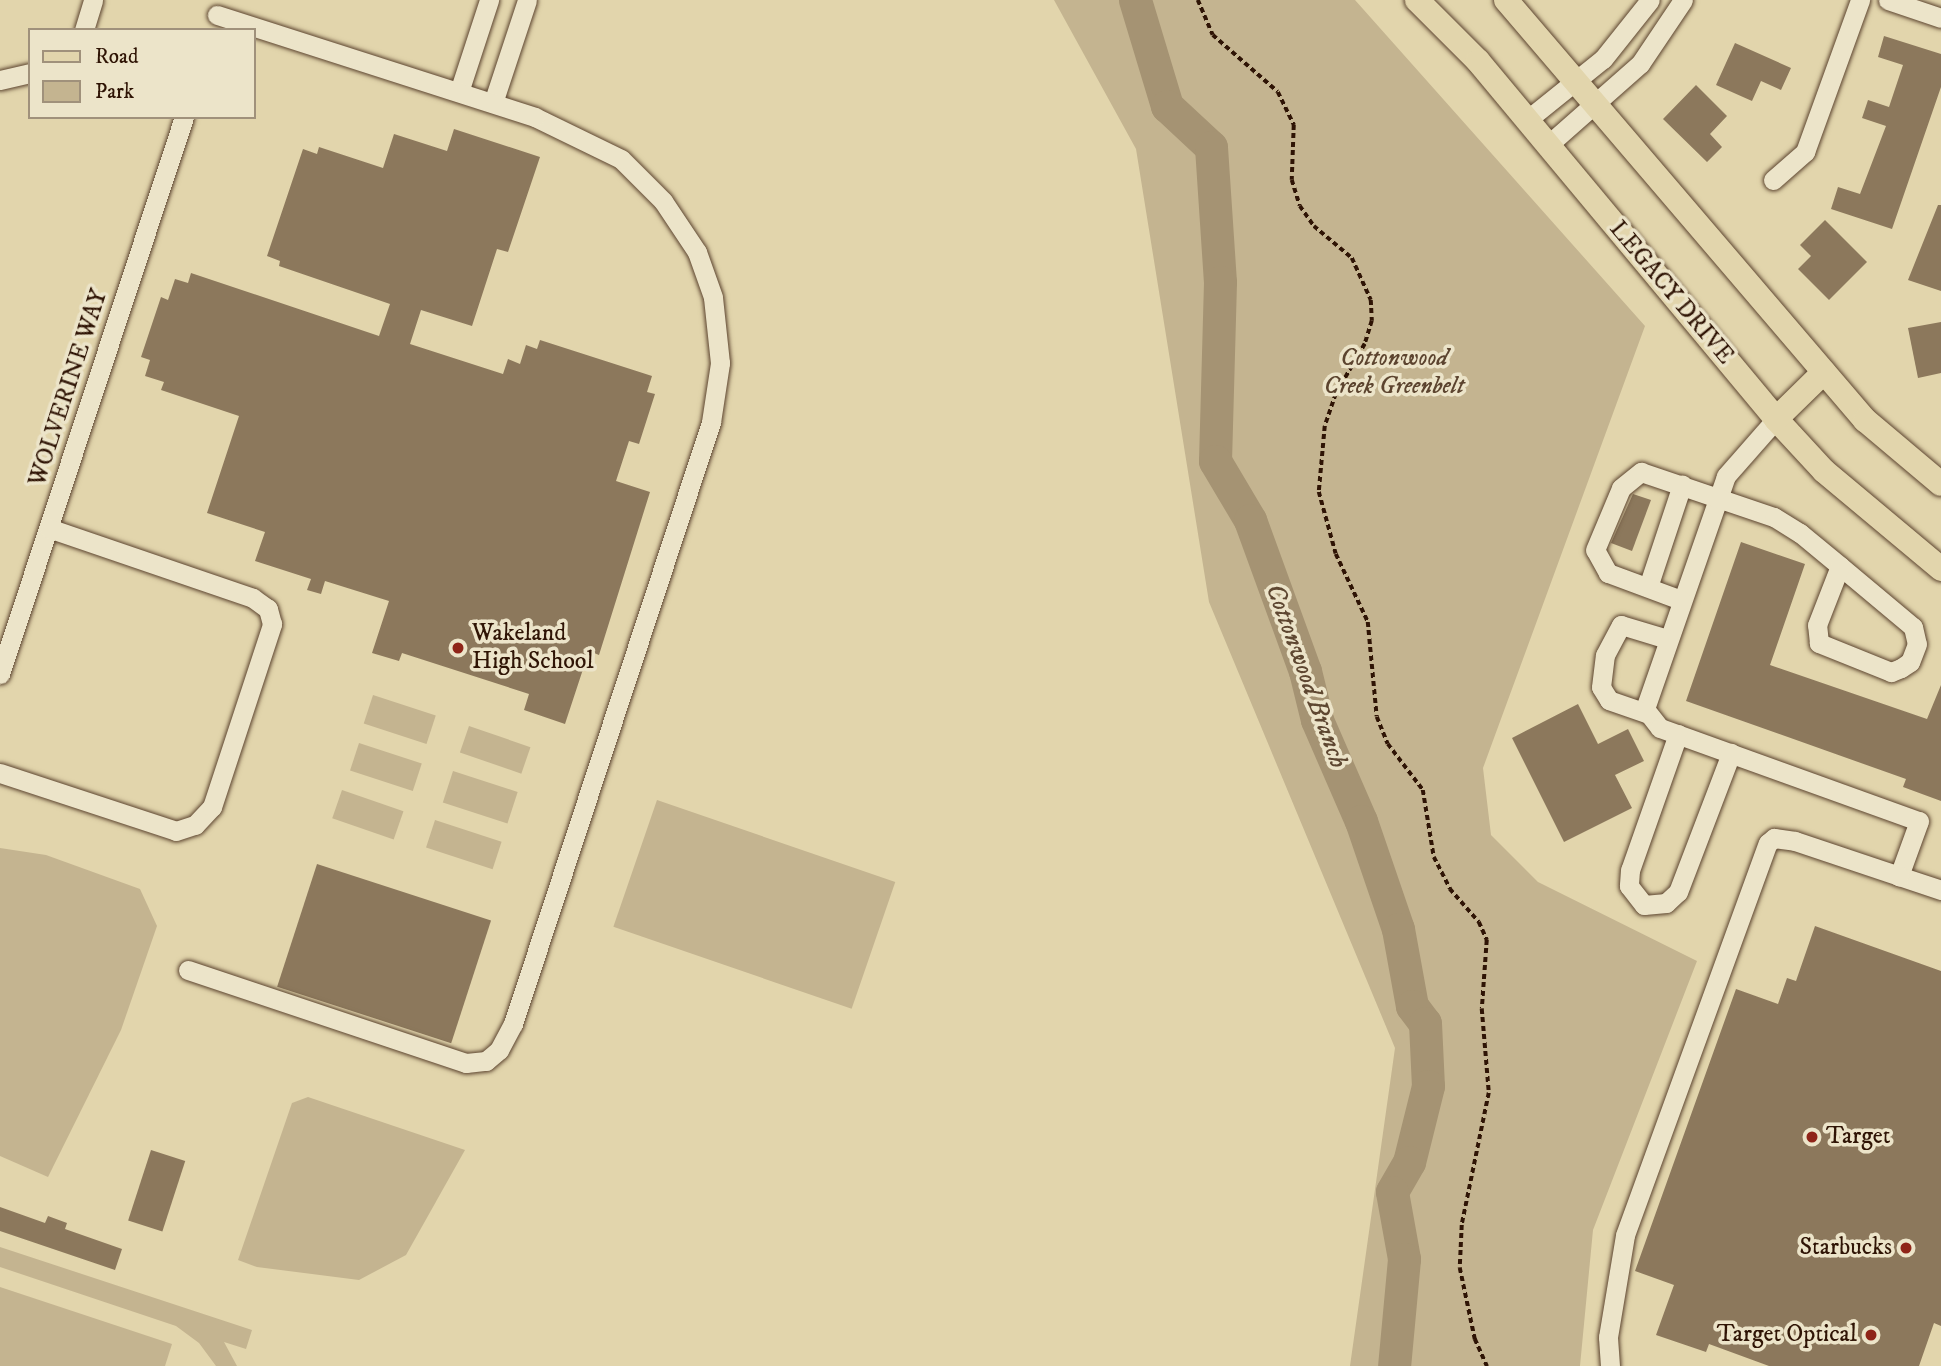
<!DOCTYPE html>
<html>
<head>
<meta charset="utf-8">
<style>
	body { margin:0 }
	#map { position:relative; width:1941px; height:1366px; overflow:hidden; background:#e2d5ac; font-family:"IM FELL DW Pica",serif }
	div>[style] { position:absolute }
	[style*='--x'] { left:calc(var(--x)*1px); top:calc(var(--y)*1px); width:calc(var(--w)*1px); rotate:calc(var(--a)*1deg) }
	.green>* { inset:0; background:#c4b490; transform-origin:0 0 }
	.river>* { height:33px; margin:-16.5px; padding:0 16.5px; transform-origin:16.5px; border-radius:16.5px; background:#a59373 }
	.building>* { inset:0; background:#8c785c; transform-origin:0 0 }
	.path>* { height:3.5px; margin-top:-1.75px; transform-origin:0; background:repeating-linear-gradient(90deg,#2f1405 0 5px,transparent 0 8.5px) }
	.roads { filter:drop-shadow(0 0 2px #5c442f) drop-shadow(0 0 2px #5c442f) }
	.minor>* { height:19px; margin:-9.5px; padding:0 9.5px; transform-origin:9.5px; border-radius:9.5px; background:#ece4c9 }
	.major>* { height:24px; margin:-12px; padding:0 12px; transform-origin:12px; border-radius:12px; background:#e2d5ac }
	.dots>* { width:19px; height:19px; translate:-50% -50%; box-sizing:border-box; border:4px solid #ece4c9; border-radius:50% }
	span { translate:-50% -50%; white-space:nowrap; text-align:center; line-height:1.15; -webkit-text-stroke:7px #ece4c9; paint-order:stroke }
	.street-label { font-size:24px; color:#2f1405 }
	.park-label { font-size:24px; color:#5c442f; font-style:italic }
	.poi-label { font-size:24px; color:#2f1405 }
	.left { translate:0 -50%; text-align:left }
	.right { translate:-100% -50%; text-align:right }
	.water-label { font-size:26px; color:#5e4731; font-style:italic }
	.legend { position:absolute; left:28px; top:28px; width:228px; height:91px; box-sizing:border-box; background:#ece4c9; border:2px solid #a0917b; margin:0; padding:9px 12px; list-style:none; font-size:21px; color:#2f1405 }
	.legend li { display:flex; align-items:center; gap:14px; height:35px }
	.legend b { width:35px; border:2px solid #a0917b }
</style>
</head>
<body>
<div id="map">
	<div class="green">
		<i style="clip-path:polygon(1054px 0,1355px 0,1645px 326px,1483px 768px,1491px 835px,1538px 882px,1697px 961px,1593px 1230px,1580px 1366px,1350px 1366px,1395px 1048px,1209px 602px,1136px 149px)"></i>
		<i style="left:373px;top:695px;width:66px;height:30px;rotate:18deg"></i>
		<i style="left:469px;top:726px;width:65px;height:28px;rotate:19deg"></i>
		<i style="left:359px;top:743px;width:66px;height:29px;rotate:18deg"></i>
		<i style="left:453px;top:771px;width:68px;height:33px;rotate:18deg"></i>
		<i style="left:342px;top:790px;width:65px;height:30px;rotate:19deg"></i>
		<i style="left:657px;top:800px;width:252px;height:134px;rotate:19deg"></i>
		<i style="left:435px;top:820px;width:70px;height:29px;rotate:18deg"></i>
		<i style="clip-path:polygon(0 848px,46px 855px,140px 889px,157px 926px,121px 1030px,48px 1177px,0 1156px)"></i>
		<i style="clip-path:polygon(308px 1097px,465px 1150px,406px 1255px,359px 1280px,257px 1267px,238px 1260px,292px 1103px)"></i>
		<i style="clip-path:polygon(0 1247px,252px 1330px,246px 1349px,224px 1342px,237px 1366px,216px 1366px,199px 1343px,176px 1326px,0 1267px)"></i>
		<i style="clip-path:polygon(0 1287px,172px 1344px,165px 1366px,0 1366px)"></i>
	</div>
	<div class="river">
		<i style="--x:1135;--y:0;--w:111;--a:73.2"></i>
		<i style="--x:1167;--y:106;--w:60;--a:43"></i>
		<i style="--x:1211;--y:147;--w:135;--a:86.2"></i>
		<i style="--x:1220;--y:282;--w:179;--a:91.6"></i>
		<i style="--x:1215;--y:461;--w:69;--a:59.3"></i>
		<i style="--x:1250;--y:520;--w:161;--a:70"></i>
		<i style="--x:1305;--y:671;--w:50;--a:76.2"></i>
		<i style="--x:1317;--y:720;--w:110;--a:66.5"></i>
		<i style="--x:1361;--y:821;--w:114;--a:71.1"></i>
		<i style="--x:1398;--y:929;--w:78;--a:79.7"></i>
		<i style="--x:1412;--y:1006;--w:21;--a:53"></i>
		<i style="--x:1425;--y:1023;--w:63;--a:87.3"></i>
		<i style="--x:1428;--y:1086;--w:78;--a:104"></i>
		<i style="--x:1409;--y:1162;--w:34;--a:120"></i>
		<i style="--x:1392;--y:1192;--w:68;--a:79.8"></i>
		<i style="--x:1404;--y:1259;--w:107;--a:95.3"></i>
	</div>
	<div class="building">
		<i style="clip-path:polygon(1884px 36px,1941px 54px,1941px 87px,1892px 229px,1831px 209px,1838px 187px,1860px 194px,1886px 126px,1862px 118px,1868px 100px,1889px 107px,1903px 65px,1878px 57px)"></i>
		<i style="clip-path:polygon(1735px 43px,1791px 68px,1781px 90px,1761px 81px,1752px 101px,1716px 85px)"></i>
		<i style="clip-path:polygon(1696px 85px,1727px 116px,1710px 134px,1722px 147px,1707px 162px,1663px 119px)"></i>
		<i style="clip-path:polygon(454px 129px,540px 157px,508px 252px,497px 249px,472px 326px,421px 310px,410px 344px,503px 374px,508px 359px,520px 364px,526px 345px,537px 349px,540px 340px,652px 376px,647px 392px,655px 394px,639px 444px,629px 441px,616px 481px,650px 492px,599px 655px,589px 651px,565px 724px,524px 710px,529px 694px,402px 653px,399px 661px,372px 653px,389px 601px,325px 581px,321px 594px,307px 590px,311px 579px,255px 561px,265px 532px,207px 513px,239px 416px,161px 390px,164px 382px,145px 376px,150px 360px,141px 357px,161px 297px,168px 300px,175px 279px,188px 283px,191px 273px,379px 336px,390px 304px,279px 266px,280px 261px,267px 256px,303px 149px,317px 154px,319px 147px,383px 168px,394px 134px,447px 151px)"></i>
		<i style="clip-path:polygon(1938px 205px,1941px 205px,1941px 291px,1908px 280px)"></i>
		<i style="clip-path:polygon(1825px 220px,1867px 262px,1829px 300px,1798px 269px,1811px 256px,1800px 245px)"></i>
		<i style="clip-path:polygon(1941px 322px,1941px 373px,1918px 378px,1908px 328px)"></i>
		<i style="clip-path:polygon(1633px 494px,1651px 500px,1632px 551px,1611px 543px)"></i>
		<i style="clip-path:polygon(1741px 542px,1805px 564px,1770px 665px,1927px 719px,1941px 685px,1941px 801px,1903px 787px,1906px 779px,1686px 701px)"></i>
		<i style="clip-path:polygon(1578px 704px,1598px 744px,1628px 729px,1644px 761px,1615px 775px,1632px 808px,1564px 842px,1512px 738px)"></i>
		<i style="left:317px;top:864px;width:183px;height:129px;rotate:18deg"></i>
		<i style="clip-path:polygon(1815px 926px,1941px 971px,1941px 1326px,1934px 1323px,1919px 1366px,1769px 1366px,1709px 1344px,1706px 1352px,1656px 1335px,1674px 1285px,1635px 1271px,1736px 989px,1778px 1004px,1787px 978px,1796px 981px)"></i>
		<i style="left:151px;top:1150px;width:36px;height:74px;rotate:18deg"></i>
		<i style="clip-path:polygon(0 1207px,45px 1223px,48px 1216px,67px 1223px,65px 1229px,122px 1249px,115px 1270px,0 1231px)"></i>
	</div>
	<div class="path">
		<i style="--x:1198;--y:0;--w:38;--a:67"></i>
		<i style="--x:1213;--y:35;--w:86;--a:41.2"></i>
		<i style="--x:1278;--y:92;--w:37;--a:64"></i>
		<i style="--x:1294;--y:125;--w:55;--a:92.1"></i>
		<i style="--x:1292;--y:180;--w:27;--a:73"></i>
		<i style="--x:1300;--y:206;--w:24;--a:55"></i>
		<i style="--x:1314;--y:226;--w:50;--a:40.1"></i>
		<i style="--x:1352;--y:258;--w:46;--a:65.7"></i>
		<i style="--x:1371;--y:300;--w:21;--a:87"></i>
		<i style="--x:1372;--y:321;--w:24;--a:107"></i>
		<i style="--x:1365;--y:344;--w:58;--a:120.1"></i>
		<i style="--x:1336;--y:394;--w:34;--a:109"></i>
		<i style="--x:1325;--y:426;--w:66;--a:95.2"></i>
		<i style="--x:1319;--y:492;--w:64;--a:74.7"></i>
		<i style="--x:1336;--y:554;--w:75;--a:64.8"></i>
		<i style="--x:1368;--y:622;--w:95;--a:84.6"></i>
		<i style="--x:1377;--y:717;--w:29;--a:68"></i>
		<i style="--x:1388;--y:744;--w:58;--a:52.7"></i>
		<i style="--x:1423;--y:790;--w:68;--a:80.7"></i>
		<i style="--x:1434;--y:857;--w:36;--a:63"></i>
		<i style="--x:1450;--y:889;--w:44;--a:48.7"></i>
		<i style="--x:1479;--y:922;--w:20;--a:66"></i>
		<i style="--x:1487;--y:940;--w:69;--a:94.1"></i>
		<i style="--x:1482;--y:1009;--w:84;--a:85.2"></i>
		<i style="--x:1489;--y:1093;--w:135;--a:101.6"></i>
		<i style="--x:1462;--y:1225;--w:43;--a:92.7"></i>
		<i style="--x:1460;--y:1268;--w:73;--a:78.1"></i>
		<i style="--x:1475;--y:1339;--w:30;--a:66"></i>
	</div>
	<div class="roads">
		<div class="minor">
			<i style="--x:1888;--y:0;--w:56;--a:18.8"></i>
			<i style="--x:84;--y:30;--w:31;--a:-73"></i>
			<i style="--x:0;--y:80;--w:31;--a:-13"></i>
			<i style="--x:459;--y:92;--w:97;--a:-71.9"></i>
			<i style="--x:493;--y:103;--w:108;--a:-71.7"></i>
			<i style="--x:1527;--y:120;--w:97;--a:-38.8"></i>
			<i style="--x:1603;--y:59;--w:75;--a:-51.5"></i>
			<i style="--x:1548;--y:145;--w:123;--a:-41.4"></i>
			<i style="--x:1640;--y:64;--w:77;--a:-56.1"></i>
			<i style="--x:1773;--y:180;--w:43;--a:-41.2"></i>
			<i style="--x:1805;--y:152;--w:162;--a:-70.1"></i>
			<i style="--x:1776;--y:419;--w:76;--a:131.3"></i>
			<i style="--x:1726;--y:476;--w:247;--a:109.2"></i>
			<i style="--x:1645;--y:709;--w:24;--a:52"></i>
			<i style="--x:1660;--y:728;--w:275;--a:19.8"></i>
			<i style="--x:1919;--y:821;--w:59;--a:110"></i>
			<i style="--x:1899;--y:876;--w:44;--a:18.4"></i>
			<i style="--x:1648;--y:587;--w:108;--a:-71.6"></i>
			<i style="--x:1681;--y:600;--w:78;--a:-159.7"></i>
			<i style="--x:1608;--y:573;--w:26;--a:-119"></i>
			<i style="--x:1595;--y:550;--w:67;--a:-67.2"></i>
			<i style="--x:1621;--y:488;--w:26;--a:-39"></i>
			<i style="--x:1641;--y:472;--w:140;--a:18.7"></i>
			<i style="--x:1774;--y:517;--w:31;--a:32"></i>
			<i style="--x:1800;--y:533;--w:52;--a:39.5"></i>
			<i style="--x:1840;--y:566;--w:95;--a:39.9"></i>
			<i style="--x:1913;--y:627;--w:17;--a:77"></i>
			<i style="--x:1917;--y:644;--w:19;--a:111"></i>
			<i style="--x:1910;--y:662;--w:11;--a:146"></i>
			<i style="--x:1901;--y:668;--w:11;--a:158"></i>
			<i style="--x:1891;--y:672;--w:78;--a:-158.1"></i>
			<i style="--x:1819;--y:643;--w:18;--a:-96"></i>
			<i style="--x:1817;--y:625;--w:63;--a:-68.7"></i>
			<i style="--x:0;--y:674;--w:587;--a:-71.72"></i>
			<i style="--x:1646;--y:713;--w:39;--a:-161"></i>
			<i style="--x:1609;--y:700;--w:15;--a:-122"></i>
			<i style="--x:1601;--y:687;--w:32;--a:-83"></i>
			<i style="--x:1605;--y:655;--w:34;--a:-62"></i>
			<i style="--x:1621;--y:625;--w:48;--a:16.9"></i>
			<i style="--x:1678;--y:734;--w:144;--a:109.4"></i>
			<i style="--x:1630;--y:870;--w:16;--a:94"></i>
			<i style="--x:1629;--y:886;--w:24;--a:52"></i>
			<i style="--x:1644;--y:905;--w:22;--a:-5"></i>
			<i style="--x:1666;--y:903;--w:16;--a:-43"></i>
			<i style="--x:1678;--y:892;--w:149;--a:-69.1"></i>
			<i style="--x:0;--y:773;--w:185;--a:18.2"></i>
			<i style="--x:176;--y:831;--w:20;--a:-18"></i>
			<i style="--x:195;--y:825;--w:25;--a:-47"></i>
			<i style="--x:212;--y:807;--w:193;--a:-71.8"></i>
			<i style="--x:272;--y:624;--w:16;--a:-105"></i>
			<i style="--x:268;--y:609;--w:19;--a:-144"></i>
			<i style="--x:253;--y:598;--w:216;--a:-161.1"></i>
			<i style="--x:188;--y:970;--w:293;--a:18.5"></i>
			<i style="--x:466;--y:1063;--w:20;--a:-6"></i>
			<i style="--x:486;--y:1061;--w:17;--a:-40"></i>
			<i style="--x:499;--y:1050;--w:30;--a:-62"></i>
			<i style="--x:513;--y:1024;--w:634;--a:-71.79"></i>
			<i style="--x:711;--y:422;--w:60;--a:-81.3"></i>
			<i style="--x:720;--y:363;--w:66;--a:-96.1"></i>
			<i style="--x:713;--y:297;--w:48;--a:-109.6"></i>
			<i style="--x:697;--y:252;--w:61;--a:-123.7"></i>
			<i style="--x:663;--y:201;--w:59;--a:-135"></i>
			<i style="--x:621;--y:159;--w:96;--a:-154"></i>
			<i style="--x:535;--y:117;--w:334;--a:-162.2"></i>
			<i style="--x:1610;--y:1366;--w:29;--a:-94"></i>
			<i style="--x:1608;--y:1337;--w:103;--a:-80.5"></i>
			<i style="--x:1625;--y:1235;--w:417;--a:-70"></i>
			<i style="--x:1768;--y:843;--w:8;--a:-40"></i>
			<i style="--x:1774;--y:838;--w:21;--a:8"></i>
			<i style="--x:1795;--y:841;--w:110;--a:18.6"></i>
		</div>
		<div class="major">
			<i style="--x:1417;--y:0;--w:86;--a:45"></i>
			<i style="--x:1478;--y:61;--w:466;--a:50.2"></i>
			<i style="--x:1776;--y:419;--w:71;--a:47.3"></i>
			<i style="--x:1824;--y:471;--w:153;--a:39.9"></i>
			<i style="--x:1506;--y:0;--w:553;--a:49.48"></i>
			<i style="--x:1865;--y:420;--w:99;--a:40.1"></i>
			<i style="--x:1776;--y:419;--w:67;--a:-44.4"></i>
		</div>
	</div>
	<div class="dots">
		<i style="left:458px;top:648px;background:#8f2418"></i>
		<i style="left:1812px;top:1137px;background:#8f2418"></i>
		<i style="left:1906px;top:1248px;background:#8f2418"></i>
		<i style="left:1871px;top:1335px;background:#8f2418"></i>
	</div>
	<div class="street-label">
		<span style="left:1671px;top:293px;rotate:50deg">LEGACY DRIVE</span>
		<span style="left:69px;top:388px;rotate:-72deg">WOLVERINE WAY</span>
	</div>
	<div class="park-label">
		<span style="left:1394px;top:373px">Cottonwood<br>Creek Greenbelt</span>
	</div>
	<div class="poi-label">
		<span class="left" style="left:472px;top:648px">Wakeland<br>High School</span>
		<span class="left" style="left:1826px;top:1137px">Target</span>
		<span class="right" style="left:1892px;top:1248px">Starbucks</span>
		<span class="right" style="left:1857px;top:1335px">Target Optical</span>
	</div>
	<div class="water-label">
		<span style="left:1306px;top:676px;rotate:70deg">Cottonwood Branch</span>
	</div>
	<ul class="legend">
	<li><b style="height:9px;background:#e2d5ac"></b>Road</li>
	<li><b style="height:19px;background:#c4b490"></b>Park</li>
	</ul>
</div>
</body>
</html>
